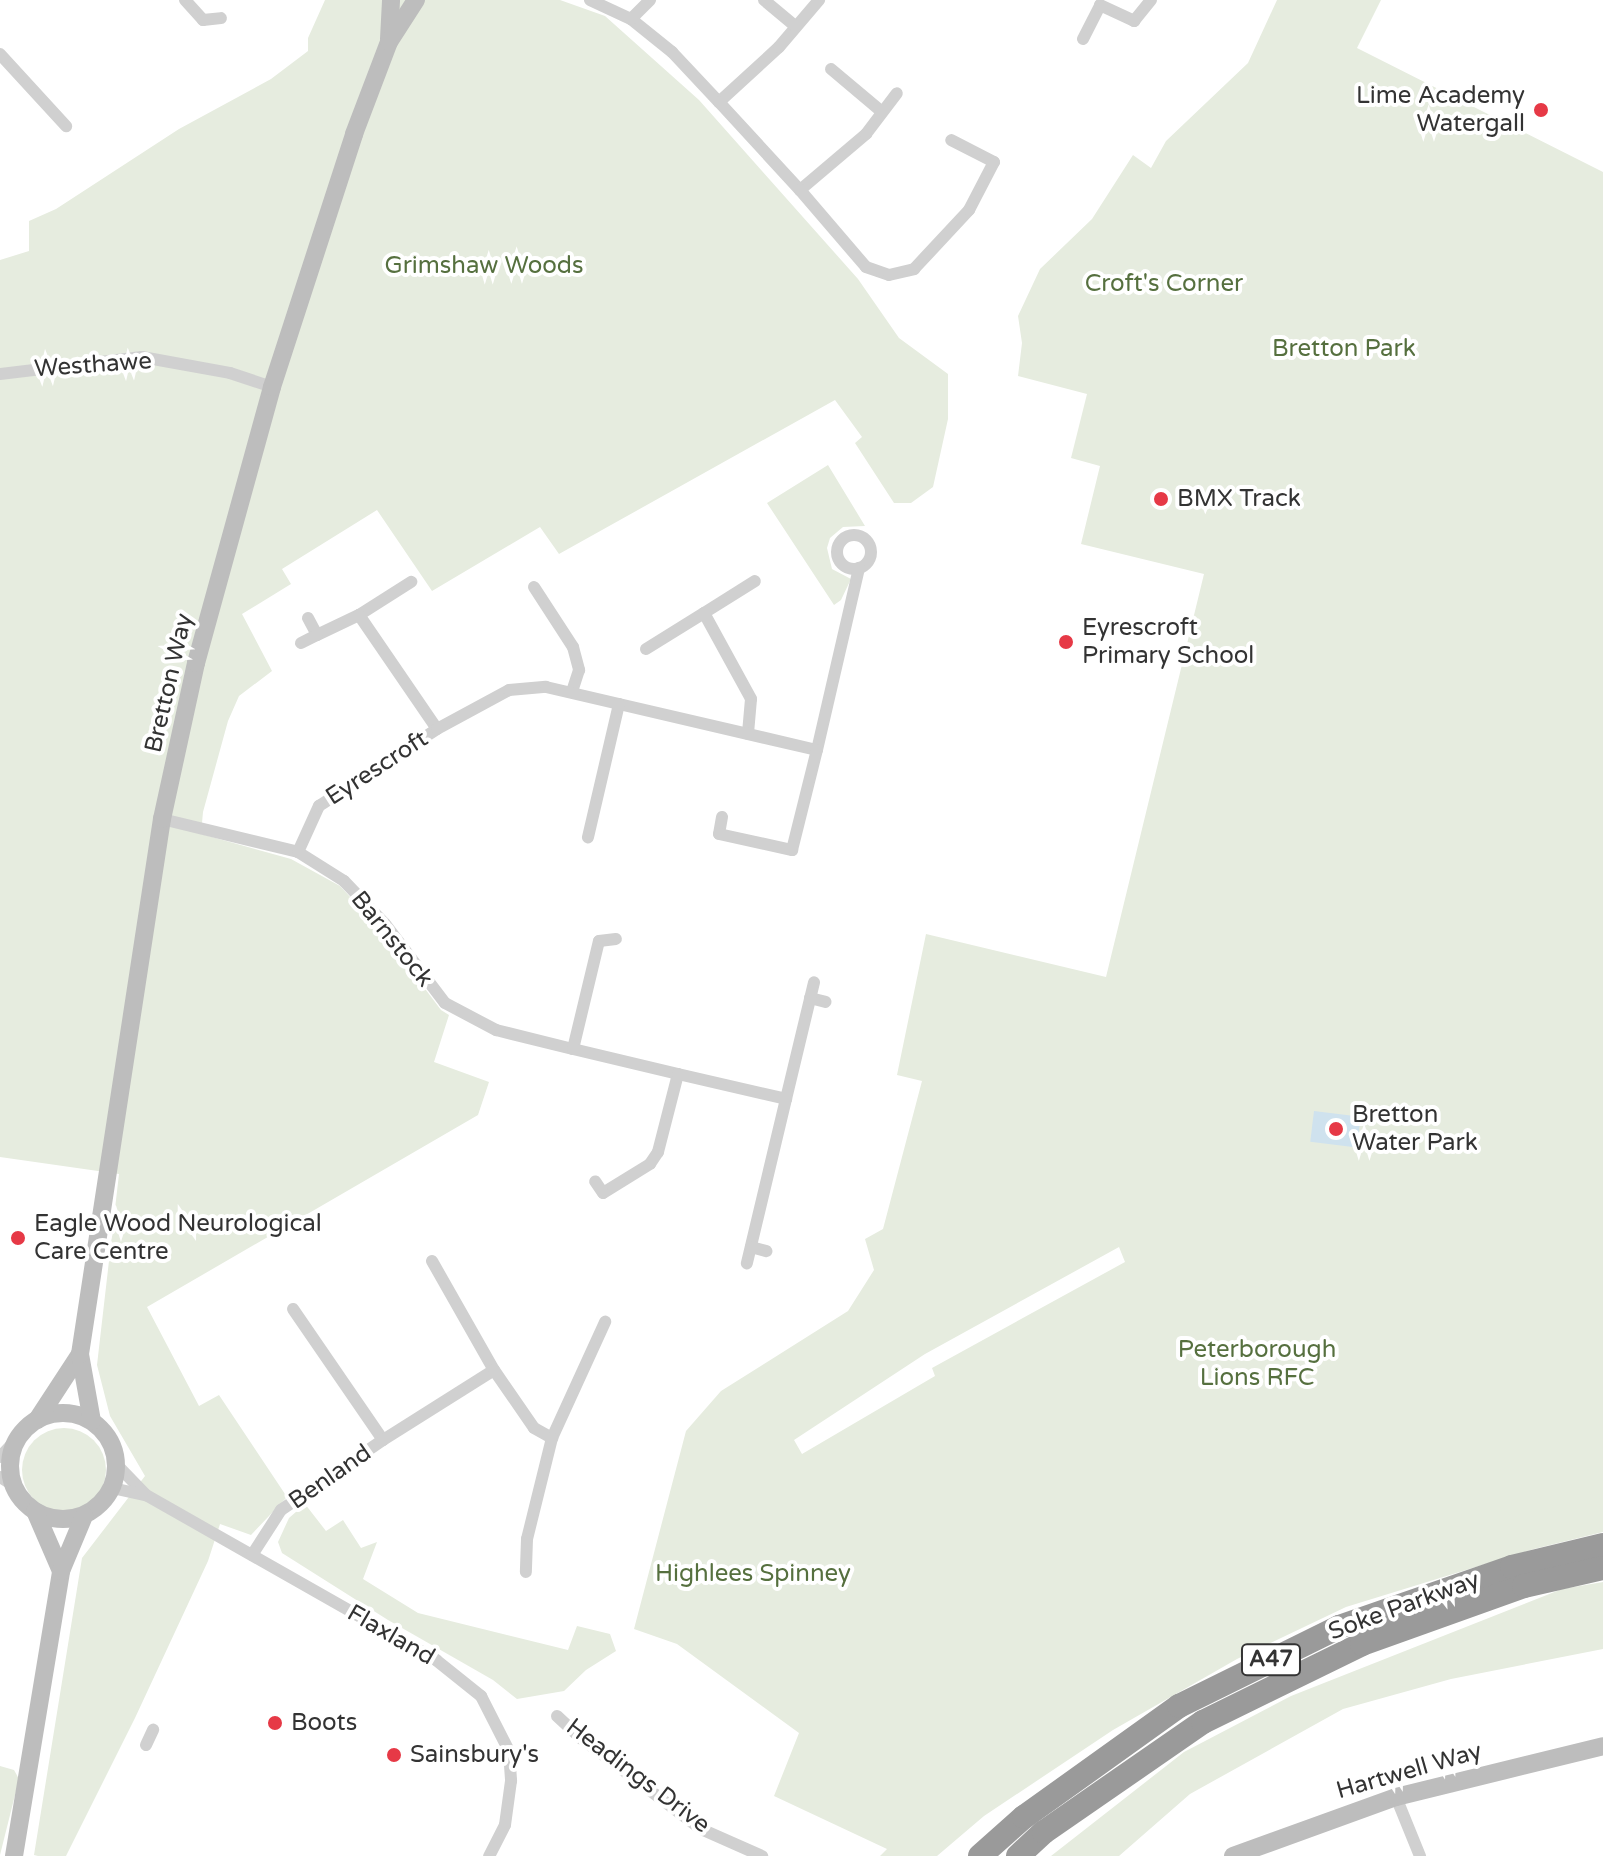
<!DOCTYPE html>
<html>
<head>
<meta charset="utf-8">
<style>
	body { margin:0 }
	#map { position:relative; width:1603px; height:1856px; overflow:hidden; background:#fff; font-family:"Varela Round",sans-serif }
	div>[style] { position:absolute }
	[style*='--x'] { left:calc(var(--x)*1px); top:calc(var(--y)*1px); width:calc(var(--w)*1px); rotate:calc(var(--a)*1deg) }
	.green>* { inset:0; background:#e6ecdf }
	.round { border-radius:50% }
	.water>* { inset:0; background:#cfe2ee; transform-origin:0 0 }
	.street>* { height:12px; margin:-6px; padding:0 6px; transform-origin:6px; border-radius:6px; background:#d0d0d0 }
	.street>.ring { margin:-6px; padding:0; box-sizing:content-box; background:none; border:12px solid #d0d0d0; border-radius:50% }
	.secondary>* { height:18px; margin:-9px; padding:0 9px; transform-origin:9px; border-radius:9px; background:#bdbdbd }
	.secondary>.ring { margin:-9px; padding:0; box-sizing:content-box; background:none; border:18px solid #bdbdbd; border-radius:50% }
	.highway>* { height:24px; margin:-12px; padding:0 12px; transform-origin:12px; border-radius:12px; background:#9a9a9a }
	.dots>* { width:22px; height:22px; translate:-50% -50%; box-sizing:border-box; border:4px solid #fff; border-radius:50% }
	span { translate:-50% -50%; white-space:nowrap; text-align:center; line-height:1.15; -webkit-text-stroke:8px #fff; paint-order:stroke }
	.shield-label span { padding:2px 6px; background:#fff; border:2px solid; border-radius:6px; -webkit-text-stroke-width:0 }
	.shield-label { font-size:22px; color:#333; font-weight:700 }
	.poi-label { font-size:24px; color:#333 }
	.right { translate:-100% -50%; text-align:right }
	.left { translate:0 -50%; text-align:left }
	.park-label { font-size:24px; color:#56703f }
	.street-label { font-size:24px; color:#333 }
</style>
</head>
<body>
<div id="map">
	<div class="green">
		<i style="clip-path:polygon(325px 0,560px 0,605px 16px,699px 100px,858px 279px,899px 338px,948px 374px,948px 419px,933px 487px,911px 503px,894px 503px,855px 443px,862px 437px,835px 400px,559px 554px,540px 527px,432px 591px,377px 510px,282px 569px,291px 584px,242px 614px,272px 671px,239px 696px,228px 721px,203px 812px,201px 834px,291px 859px,340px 886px,380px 929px,441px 1010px,449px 1015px,434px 1062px,489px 1082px,478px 1115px,147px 1307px,199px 1406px,219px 1395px,287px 1497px,251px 1535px,220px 1524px,208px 1561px,135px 1718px,66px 1856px,38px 1856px,34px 1855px,82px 1558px,145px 1476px,110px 1416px,97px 1365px,119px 1174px,0 1157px,0 260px,29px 251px,29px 221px,56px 209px,179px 129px,271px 79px,308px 51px,308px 38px)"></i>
		<i style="clip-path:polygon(evenodd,1277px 0,1381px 0,1357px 48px,1603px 172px,1603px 1532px,1534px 1549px,1346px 1607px,1237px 1659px,1113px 1730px,984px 1816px,937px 1856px,880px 1856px,887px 1849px,774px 1796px,799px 1733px,677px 1644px,634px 1629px,686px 1431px,721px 1391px,848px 1311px,874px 1270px,865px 1239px,883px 1229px,922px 1081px,897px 1075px,926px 934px,1106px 977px,1204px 574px,1081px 544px,1100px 466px,1071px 458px,1087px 394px,1018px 376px,1022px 343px,1018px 316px,1040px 269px,1092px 219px,1133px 155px,1151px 168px,1166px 141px,1248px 63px,1277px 0,1119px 1247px,1125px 1262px,932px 1368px,935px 1376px,802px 1454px,794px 1440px,925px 1354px,1119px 1247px)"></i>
		<i style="clip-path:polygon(828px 465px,865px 526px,843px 527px,830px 538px,827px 548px,832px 569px,851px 579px,841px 600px,834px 605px,767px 503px)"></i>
		<i class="round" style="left:22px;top:1428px;width:84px;height:84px"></i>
		<i style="clip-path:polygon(305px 1504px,326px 1531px,343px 1520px,361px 1548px,377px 1542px,363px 1579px,418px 1613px,568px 1650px,577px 1626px,610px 1634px,616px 1651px,586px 1670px,564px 1691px,517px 1699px,493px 1680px,388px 1620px,282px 1553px,278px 1542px,289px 1518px)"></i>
		<i style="clip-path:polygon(1603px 1582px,1603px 1649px,1451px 1679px,1343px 1709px,1190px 1794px,1119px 1856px,1051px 1856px,1184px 1752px,1291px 1696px,1562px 1589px)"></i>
		<i style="clip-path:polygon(0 1766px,14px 1770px,19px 1779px,0 1855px)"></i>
	</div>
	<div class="water">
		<i style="left:1314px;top:1111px;width:47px;height:31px;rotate:7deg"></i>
	</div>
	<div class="street">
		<i style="--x:185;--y:0;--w:27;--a:48"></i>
		<i style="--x:203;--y:20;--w:18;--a:-6"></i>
		<i style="--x:590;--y:0;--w:45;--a:24.9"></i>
		<i style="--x:631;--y:19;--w:53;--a:38.8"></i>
		<i style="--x:672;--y:52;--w:69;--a:46.8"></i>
		<i style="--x:719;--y:102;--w:81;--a:-42.5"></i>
		<i style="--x:779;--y:47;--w:62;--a:-49.6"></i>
		<i style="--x:764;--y:0;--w:40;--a:40"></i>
		<i style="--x:631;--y:19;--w:27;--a:-45"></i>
		<i style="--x:1083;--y:39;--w:38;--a:-63"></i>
		<i style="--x:1100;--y:5;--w:38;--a:25"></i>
		<i style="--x:1134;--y:21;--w:27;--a:-51"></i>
		<i style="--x:0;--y:54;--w:98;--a:47.5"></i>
		<i style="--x:831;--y:69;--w:65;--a:40"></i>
		<i style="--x:719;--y:102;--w:120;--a:47.4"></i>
		<i style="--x:800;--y:190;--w:87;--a:-40.3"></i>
		<i style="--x:866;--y:134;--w:51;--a:-52.9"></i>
		<i style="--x:800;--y:190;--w:101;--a:49.4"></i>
		<i style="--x:866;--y:267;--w:24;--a:19"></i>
		<i style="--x:889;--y:275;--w:26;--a:-13"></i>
		<i style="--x:914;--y:269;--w:81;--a:-47"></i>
		<i style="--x:969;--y:210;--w:54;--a:-62.5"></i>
		<i style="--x:994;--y:162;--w:48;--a:-152.9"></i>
		<i style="--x:0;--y:374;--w:143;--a:-6.8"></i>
		<i style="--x:142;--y:357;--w:89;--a:10.3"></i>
		<i style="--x:230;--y:373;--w:44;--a:18.4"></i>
		<i class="ring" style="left:837px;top:535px;width:22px;height:22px"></i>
		<i style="--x:534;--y:587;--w:72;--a:57"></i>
		<i style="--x:573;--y:647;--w:24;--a:75"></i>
		<i style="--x:579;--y:670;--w:23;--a:108"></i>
		<i style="--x:704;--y:613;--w:60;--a:-32.1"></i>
		<i style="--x:359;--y:615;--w:62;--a:-32.4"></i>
		<i style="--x:308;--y:618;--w:19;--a:62"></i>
		<i style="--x:317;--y:635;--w:47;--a:-25.5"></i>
		<i style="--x:359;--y:615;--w:138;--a:55.6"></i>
		<i style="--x:301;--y:643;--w:18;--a:-27"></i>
		<i style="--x:646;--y:649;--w:68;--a:-31.8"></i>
		<i style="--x:704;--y:613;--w:98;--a:61.3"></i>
		<i style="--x:751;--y:699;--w:35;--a:95"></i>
		<i style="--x:619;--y:704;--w:203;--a:13.1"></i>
		<i style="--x:817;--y:750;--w:187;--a:-77"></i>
		<i style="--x:722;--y:817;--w:17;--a:100"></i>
		<i style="--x:719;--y:834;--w:75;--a:12.4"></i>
		<i style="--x:792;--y:850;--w:103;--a:-76"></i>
		<i style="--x:162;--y:819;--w:140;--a:13.6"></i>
		<i style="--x:298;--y:852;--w:54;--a:32.2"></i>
		<i style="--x:344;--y:881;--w:59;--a:46.4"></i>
		<i style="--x:385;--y:924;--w:99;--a:52.8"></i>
		<i style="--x:445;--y:1003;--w:58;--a:27.9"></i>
		<i style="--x:496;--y:1030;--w:79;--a:13.9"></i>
		<i style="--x:573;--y:1049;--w:111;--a:-76.5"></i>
		<i style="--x:599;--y:941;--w:17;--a:-7"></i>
		<i style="--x:298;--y:852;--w:51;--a:-65.5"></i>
		<i style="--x:319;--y:806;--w:141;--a:-33.1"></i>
		<i style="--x:437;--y:729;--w:82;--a:-28.4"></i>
		<i style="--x:509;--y:690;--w:37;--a:-5"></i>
		<i style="--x:546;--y:687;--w:75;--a:13.1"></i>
		<i style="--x:619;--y:704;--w:137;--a:103.1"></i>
		<i style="--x:810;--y:998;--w:16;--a:14"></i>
		<i style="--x:573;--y:1049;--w:108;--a:13.4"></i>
		<i style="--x:678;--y:1074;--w:81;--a:104.4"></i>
		<i style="--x:658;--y:1152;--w:14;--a:124"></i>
		<i style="--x:650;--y:1164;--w:55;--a:148.3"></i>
		<i style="--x:603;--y:1193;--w:14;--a:-124"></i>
		<i style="--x:678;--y:1074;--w:111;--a:13"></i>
		<i style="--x:786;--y:1099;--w:169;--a:103.4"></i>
		<i style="--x:786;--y:1099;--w:120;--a:-76.5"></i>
		<i style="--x:751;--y:1247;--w:16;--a:15"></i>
		<i style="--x:432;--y:1261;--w:125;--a:60.4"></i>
		<i style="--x:293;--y:1309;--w:159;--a:55.5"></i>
		<i style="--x:552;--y:1438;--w:128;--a:-65.4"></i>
		<i style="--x:0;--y:1457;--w:26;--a:-47"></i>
		<i style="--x:116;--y:1464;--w:43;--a:45.9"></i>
		<i style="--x:146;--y:1495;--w:334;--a:29.6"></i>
		<i style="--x:436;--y:1660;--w:58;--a:38.7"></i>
		<i style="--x:481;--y:1696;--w:62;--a:63"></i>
		<i style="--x:509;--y:1751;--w:30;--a:86"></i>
		<i style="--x:511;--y:1781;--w:44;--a:97.8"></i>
		<i style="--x:505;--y:1825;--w:35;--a:117"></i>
		<i style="--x:0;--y:1477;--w:15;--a:32"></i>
		<i style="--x:112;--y:1488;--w:35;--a:12"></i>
		<i style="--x:252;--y:1555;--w:54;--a:-57.2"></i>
		<i style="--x:281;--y:1510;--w:124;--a:-34.5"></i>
		<i style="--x:383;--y:1440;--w:131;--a:-32.2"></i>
		<i style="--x:494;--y:1370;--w:70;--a:55.4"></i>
		<i style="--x:534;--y:1428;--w:21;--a:29"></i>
		<i style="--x:552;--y:1438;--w:104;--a:103.9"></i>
		<i style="--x:527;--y:1539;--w:33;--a:92"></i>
		<i style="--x:557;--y:1716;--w:34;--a:43"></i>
		<i style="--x:582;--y:1739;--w:149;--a:37.1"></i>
		<i style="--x:701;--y:1829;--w:67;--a:23.9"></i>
		<i style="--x:146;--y:1745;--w:17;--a:-65"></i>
		<i style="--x:1396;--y:1797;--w:64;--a:67.9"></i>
	</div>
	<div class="secondary">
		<i style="--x:389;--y:39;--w:39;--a:-87"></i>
		<i class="ring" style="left:10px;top:1413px;width:88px;height:88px"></i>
		<i style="--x:37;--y:1420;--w:79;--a:-56.9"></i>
		<i style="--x:92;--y:1421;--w:68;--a:-100.2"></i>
		<i style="--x:80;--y:1354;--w:541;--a:-81.29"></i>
		<i style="--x:162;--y:819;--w:160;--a:-77.7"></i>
		<i style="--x:196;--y:663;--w:286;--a:-74.6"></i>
		<i style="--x:272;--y:387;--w:266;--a:-72"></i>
		<i style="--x:354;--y:134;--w:98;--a:-69.2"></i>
		<i style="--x:389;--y:42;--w:50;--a:-57.3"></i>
		<i style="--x:35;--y:1511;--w:65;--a:66.6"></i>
		<i style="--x:14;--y:1856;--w:289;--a:-80.6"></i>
		<i style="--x:61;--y:1571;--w:60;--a:-67.3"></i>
		<i style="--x:1233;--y:1856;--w:173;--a:-19.9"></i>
		<i style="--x:1396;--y:1797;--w:213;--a:-13.8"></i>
	</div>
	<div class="highway">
		<i style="--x:980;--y:1856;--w:59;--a:-41.6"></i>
		<i style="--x:1024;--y:1817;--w:191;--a:-35.6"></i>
		<i style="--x:1179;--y:1706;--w:178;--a:-26.3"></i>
		<i style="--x:1339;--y:1627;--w:183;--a:-19.1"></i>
		<i style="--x:1512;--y:1567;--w:94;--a:-13.6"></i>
		<i style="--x:1018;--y:1856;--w:35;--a:-43"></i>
		<i style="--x:1044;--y:1832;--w:193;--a:-34.7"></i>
		<i style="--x:1203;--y:1722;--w:177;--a:-26.1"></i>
		<i style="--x:1362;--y:1644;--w:172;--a:-19.7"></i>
		<i style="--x:1524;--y:1586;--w:81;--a:-12.8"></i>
	</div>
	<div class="dots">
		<i style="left:1541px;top:110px;background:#e63946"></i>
		<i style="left:1161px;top:499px;background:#e63946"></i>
		<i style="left:1066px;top:642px;background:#e63946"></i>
		<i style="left:1336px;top:1129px;background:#e63946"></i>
		<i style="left:18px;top:1238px;background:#e63946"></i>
		<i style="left:275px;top:1723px;background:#e63946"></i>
		<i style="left:394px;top:1755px;background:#e63946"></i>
	</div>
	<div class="shield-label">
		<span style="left:1271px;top:1660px">A47</span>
	</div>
	<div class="poi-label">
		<span class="right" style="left:1525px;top:110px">Lime Academy<br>Watergall</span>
		<span class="left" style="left:1177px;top:499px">BMX Track</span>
		<span class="left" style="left:1082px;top:642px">Eyrescroft<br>Primary School</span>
		<span class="left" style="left:1352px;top:1129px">Bretton<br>Water Park</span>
		<span class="left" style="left:34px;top:1238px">Eagle Wood Neurological<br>Care Centre</span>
		<span class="left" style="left:291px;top:1723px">Boots</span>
		<span class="left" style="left:410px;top:1755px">Sainsbury's</span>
	</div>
	<div class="park-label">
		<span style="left:484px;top:266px">Grimshaw Woods</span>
		<span style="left:1164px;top:284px">Croft's Corner</span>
		<span style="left:1344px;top:349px">Bretton Park</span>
		<span style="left:1257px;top:1364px">Peterborough<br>Lions RFC</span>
		<span style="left:753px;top:1574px">Highlees Spinney</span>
	</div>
	<div class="street-label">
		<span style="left:93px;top:365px;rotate:-4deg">Westhawe</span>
		<span style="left:169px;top:683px;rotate:-77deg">Bretton Way</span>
		<span style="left:377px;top:768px;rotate:-33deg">Eyrescroft</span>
		<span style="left:392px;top:939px;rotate:51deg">Barnstock</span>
		<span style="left:330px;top:1477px;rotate:-35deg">Benland</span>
		<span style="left:1404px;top:1606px;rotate:-20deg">Soke Parkway</span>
		<span style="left:391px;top:1635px;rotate:30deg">Flaxland</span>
		<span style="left:1409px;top:1771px;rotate:-16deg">Hartwell Way</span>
		<span style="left:638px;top:1776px;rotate:37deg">Headings Drive</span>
	</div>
</div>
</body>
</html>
